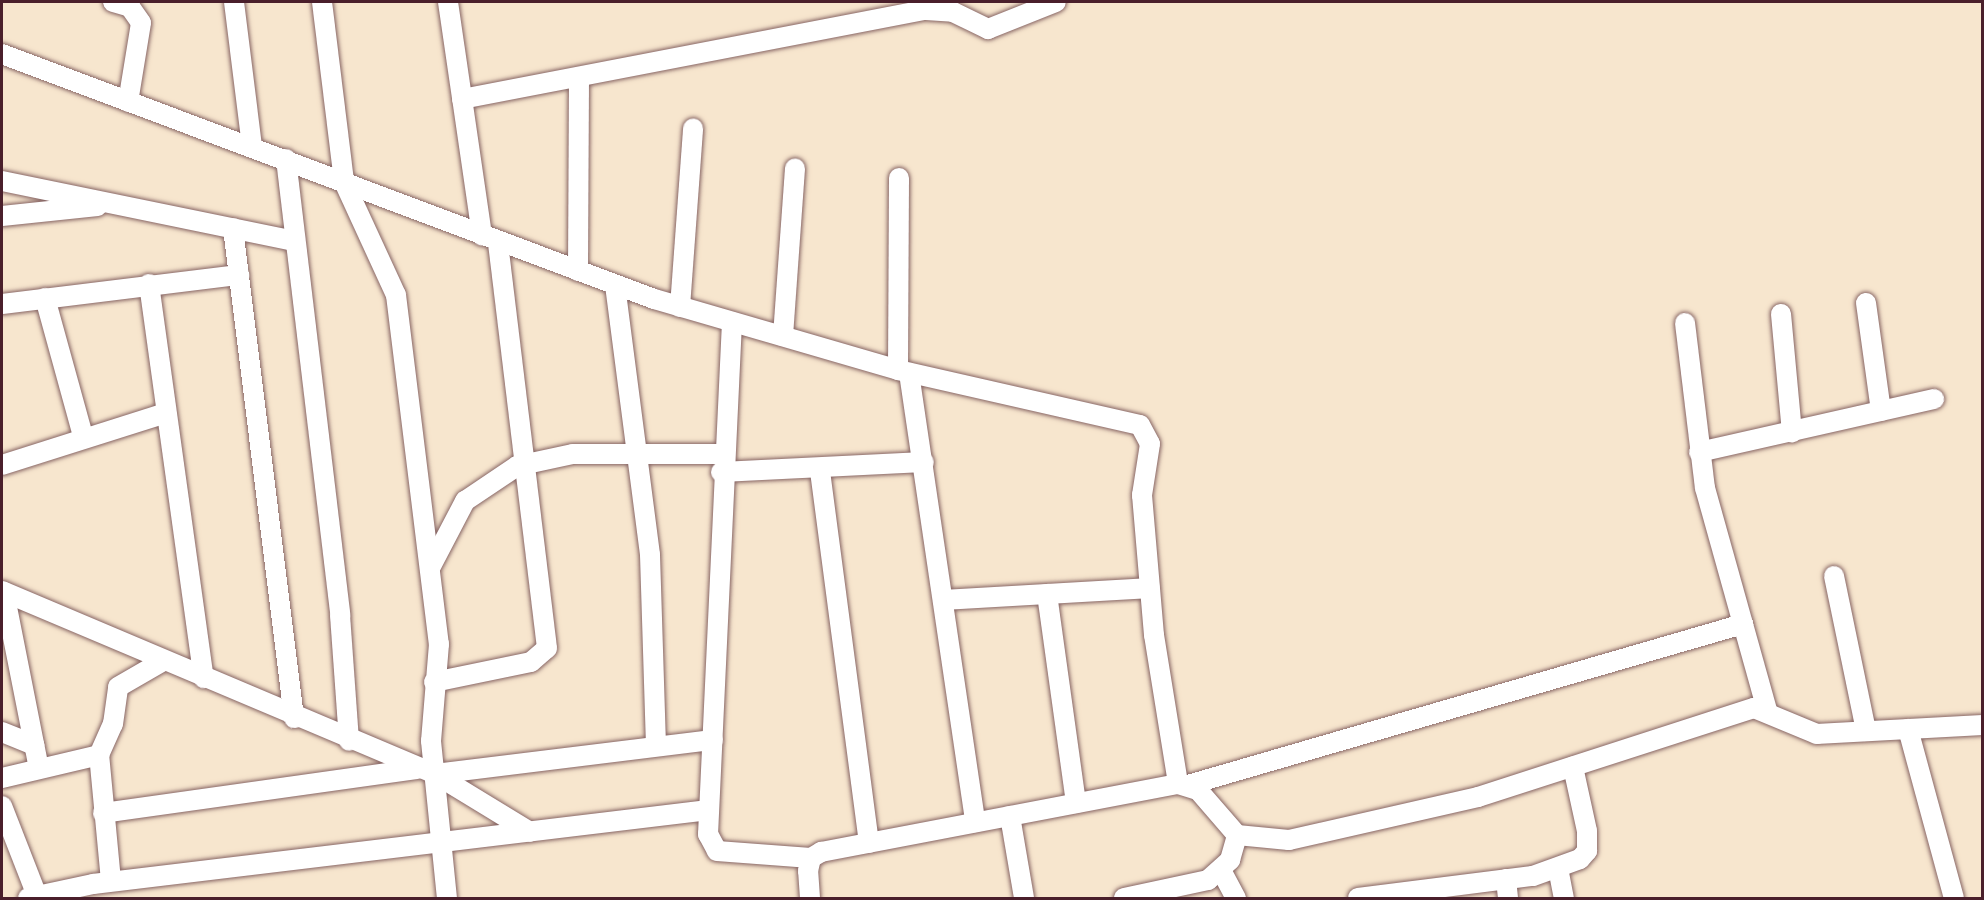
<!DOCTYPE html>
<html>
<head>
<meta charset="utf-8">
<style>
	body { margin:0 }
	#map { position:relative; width:1984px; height:900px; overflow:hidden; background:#f7e6ce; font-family:"Old Standard TT",serif }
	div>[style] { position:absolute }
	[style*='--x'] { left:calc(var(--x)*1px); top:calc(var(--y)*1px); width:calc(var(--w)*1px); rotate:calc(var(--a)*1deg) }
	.roads { filter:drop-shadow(0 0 2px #876564) drop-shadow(0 0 2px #876564) }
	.minor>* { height:20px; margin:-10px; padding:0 10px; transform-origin:10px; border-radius:10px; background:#fff }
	span { translate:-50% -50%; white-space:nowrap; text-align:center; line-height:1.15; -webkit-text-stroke:5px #fcf5e5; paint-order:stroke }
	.frame { position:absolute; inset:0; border:3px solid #4a1f2b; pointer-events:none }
</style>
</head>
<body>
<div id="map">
	<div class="roads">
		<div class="minor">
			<i style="--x:113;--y:2;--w:18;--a:16"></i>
			<i style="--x:130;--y:7;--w:19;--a:55"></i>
			<i style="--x:141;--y:23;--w:80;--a:99.3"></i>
			<i style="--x:234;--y:2;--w:145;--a:82.9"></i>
			<i style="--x:322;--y:2;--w:181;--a:83"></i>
			<i style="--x:344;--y:182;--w:124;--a:65.3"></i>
			<i style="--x:396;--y:295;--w:352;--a:83"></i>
			<i style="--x:439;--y:644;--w:97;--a:94.7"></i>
			<i style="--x:431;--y:741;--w:158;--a:84.2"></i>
			<i style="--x:448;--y:2;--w:236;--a:81.7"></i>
			<i style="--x:2;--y:54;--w:697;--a:20.59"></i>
			<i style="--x:654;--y:299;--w:254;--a:16.2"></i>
			<i style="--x:898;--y:370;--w:248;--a:12.8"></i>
			<i style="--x:1140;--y:425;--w:21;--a:62"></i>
			<i style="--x:1150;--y:444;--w:52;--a:98.9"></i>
			<i style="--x:1142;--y:495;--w:141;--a:85.1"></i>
			<i style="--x:1154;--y:635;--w:151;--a:80.8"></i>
			<i style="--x:462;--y:99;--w:472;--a:-10.9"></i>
			<i style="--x:926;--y:10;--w:27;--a:4"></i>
			<i style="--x:953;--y:12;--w:39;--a:26"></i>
			<i style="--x:988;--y:29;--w:73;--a:-21.7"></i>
			<i style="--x:286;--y:159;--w:459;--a:83.2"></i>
			<i style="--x:340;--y:615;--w:126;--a:85.9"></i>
			<i style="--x:2;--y:181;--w:299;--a:11.6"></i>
			<i style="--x:2;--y:216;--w:96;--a:-6"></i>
			<i style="--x:233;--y:228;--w:494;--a:82.9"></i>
			<i style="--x:578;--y:271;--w:194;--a:-89.7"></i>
			<i style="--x:149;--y:284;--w:398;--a:82.1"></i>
			<i style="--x:615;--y:285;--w:272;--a:82.6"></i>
			<i style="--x:650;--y:555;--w:190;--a:88.2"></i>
			<i style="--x:45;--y:298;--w:143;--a:74.6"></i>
			<i style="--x:1866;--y:303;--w:109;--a:82.1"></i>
			<i style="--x:2;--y:304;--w:239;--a:-7"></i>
			<i style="--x:680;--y:307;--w:179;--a:-85.8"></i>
			<i style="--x:1781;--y:314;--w:119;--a:84.7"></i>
			<i style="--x:732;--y:322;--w:513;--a:92.68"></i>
			<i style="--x:708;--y:834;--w:19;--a:62"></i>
			<i style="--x:717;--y:851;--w:94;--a:4.3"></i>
			<i style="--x:1685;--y:323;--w:166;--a:83.1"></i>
			<i style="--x:1705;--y:488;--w:230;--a:74.4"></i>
			<i style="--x:783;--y:336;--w:168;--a:-85.9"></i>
			<i style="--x:898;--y:370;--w:192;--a:-89.7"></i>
			<i style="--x:909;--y:373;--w:454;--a:81.6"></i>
			<i style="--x:1699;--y:452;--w:241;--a:-12.7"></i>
			<i style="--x:2;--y:465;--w:169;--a:-17.6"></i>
			<i style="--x:820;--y:471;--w:375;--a:82.5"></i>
			<i style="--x:721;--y:472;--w:203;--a:-2.8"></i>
			<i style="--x:430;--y:568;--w:76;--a:-62.4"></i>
			<i style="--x:465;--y:501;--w:63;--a:-33.9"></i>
			<i style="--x:517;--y:466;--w:57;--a:-12.1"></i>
			<i style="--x:573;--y:454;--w:150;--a:0"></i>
			<i style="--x:1834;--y:576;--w:158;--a:78.3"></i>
			<i style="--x:2;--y:591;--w:470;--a:22.9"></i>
			<i style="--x:435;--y:774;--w:111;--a:31.4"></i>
			<i style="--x:4;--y:592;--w:180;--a:78.8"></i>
			<i style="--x:1047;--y:594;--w:211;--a:82.1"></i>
			<i style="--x:944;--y:600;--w:206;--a:-3.3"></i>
			<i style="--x:434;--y:682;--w:99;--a:-11.7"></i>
			<i style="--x:531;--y:662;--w:21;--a:-41"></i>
			<i style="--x:547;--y:648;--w:408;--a:-96.9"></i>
			<i style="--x:1908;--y:729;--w:175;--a:74.8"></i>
			<i style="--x:2;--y:732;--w:35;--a:22"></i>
			<i style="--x:435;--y:774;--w:280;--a:-7"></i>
			<i style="--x:2;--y:778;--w:100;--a:-13.3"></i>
			<i style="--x:1188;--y:785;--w:578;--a:-16.18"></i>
			<i style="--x:2;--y:806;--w:97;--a:68.7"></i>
			<i style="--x:103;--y:813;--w:317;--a:-8"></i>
			<i style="--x:1010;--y:816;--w:83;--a:80.3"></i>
			<i style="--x:1558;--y:868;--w:31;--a:79"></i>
			<i style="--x:1222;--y:872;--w:30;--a:62"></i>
			<i style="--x:1506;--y:879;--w:19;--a:84"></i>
			<i style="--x:111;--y:881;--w:127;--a:-95.4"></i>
			<i style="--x:99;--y:755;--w:34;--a:-66"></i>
			<i style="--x:113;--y:724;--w:37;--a:-82"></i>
			<i style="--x:118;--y:687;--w:52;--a:-30"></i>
			<i style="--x:28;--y:898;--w:66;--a:-12.2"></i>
			<i style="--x:93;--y:884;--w:620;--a:-6.85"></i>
			<i style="--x:810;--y:898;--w:27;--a:-94"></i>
			<i style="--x:808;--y:871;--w:13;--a:-77"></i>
			<i style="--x:811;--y:858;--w:12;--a:-31"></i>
			<i style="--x:821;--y:852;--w:363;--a:-10.8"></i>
			<i style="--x:1178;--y:784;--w:21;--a:17"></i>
			<i style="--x:1198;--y:790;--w:60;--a:49.1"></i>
			<i style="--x:1237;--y:835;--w:52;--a:5.5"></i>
			<i style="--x:1289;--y:840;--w:194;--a:-12.8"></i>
			<i style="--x:1478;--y:797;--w:290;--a:-17.9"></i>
			<i style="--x:1754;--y:708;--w:68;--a:22.4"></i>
			<i style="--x:1817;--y:734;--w:165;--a:-3.1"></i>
			<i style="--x:1124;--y:898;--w:86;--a:-12.1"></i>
			<i style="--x:1208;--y:880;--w:30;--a:-42"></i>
			<i style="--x:1230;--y:860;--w:26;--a:-74"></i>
			<i style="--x:1358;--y:898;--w:176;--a:-7.2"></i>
			<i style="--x:1533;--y:876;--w:50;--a:-19.9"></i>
			<i style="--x:1580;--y:859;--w:11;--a:-49"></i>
			<i style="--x:1587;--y:851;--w:20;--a:-90"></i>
			<i style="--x:1587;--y:831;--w:66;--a:-102.3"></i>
		</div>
	</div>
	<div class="frame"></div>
</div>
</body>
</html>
